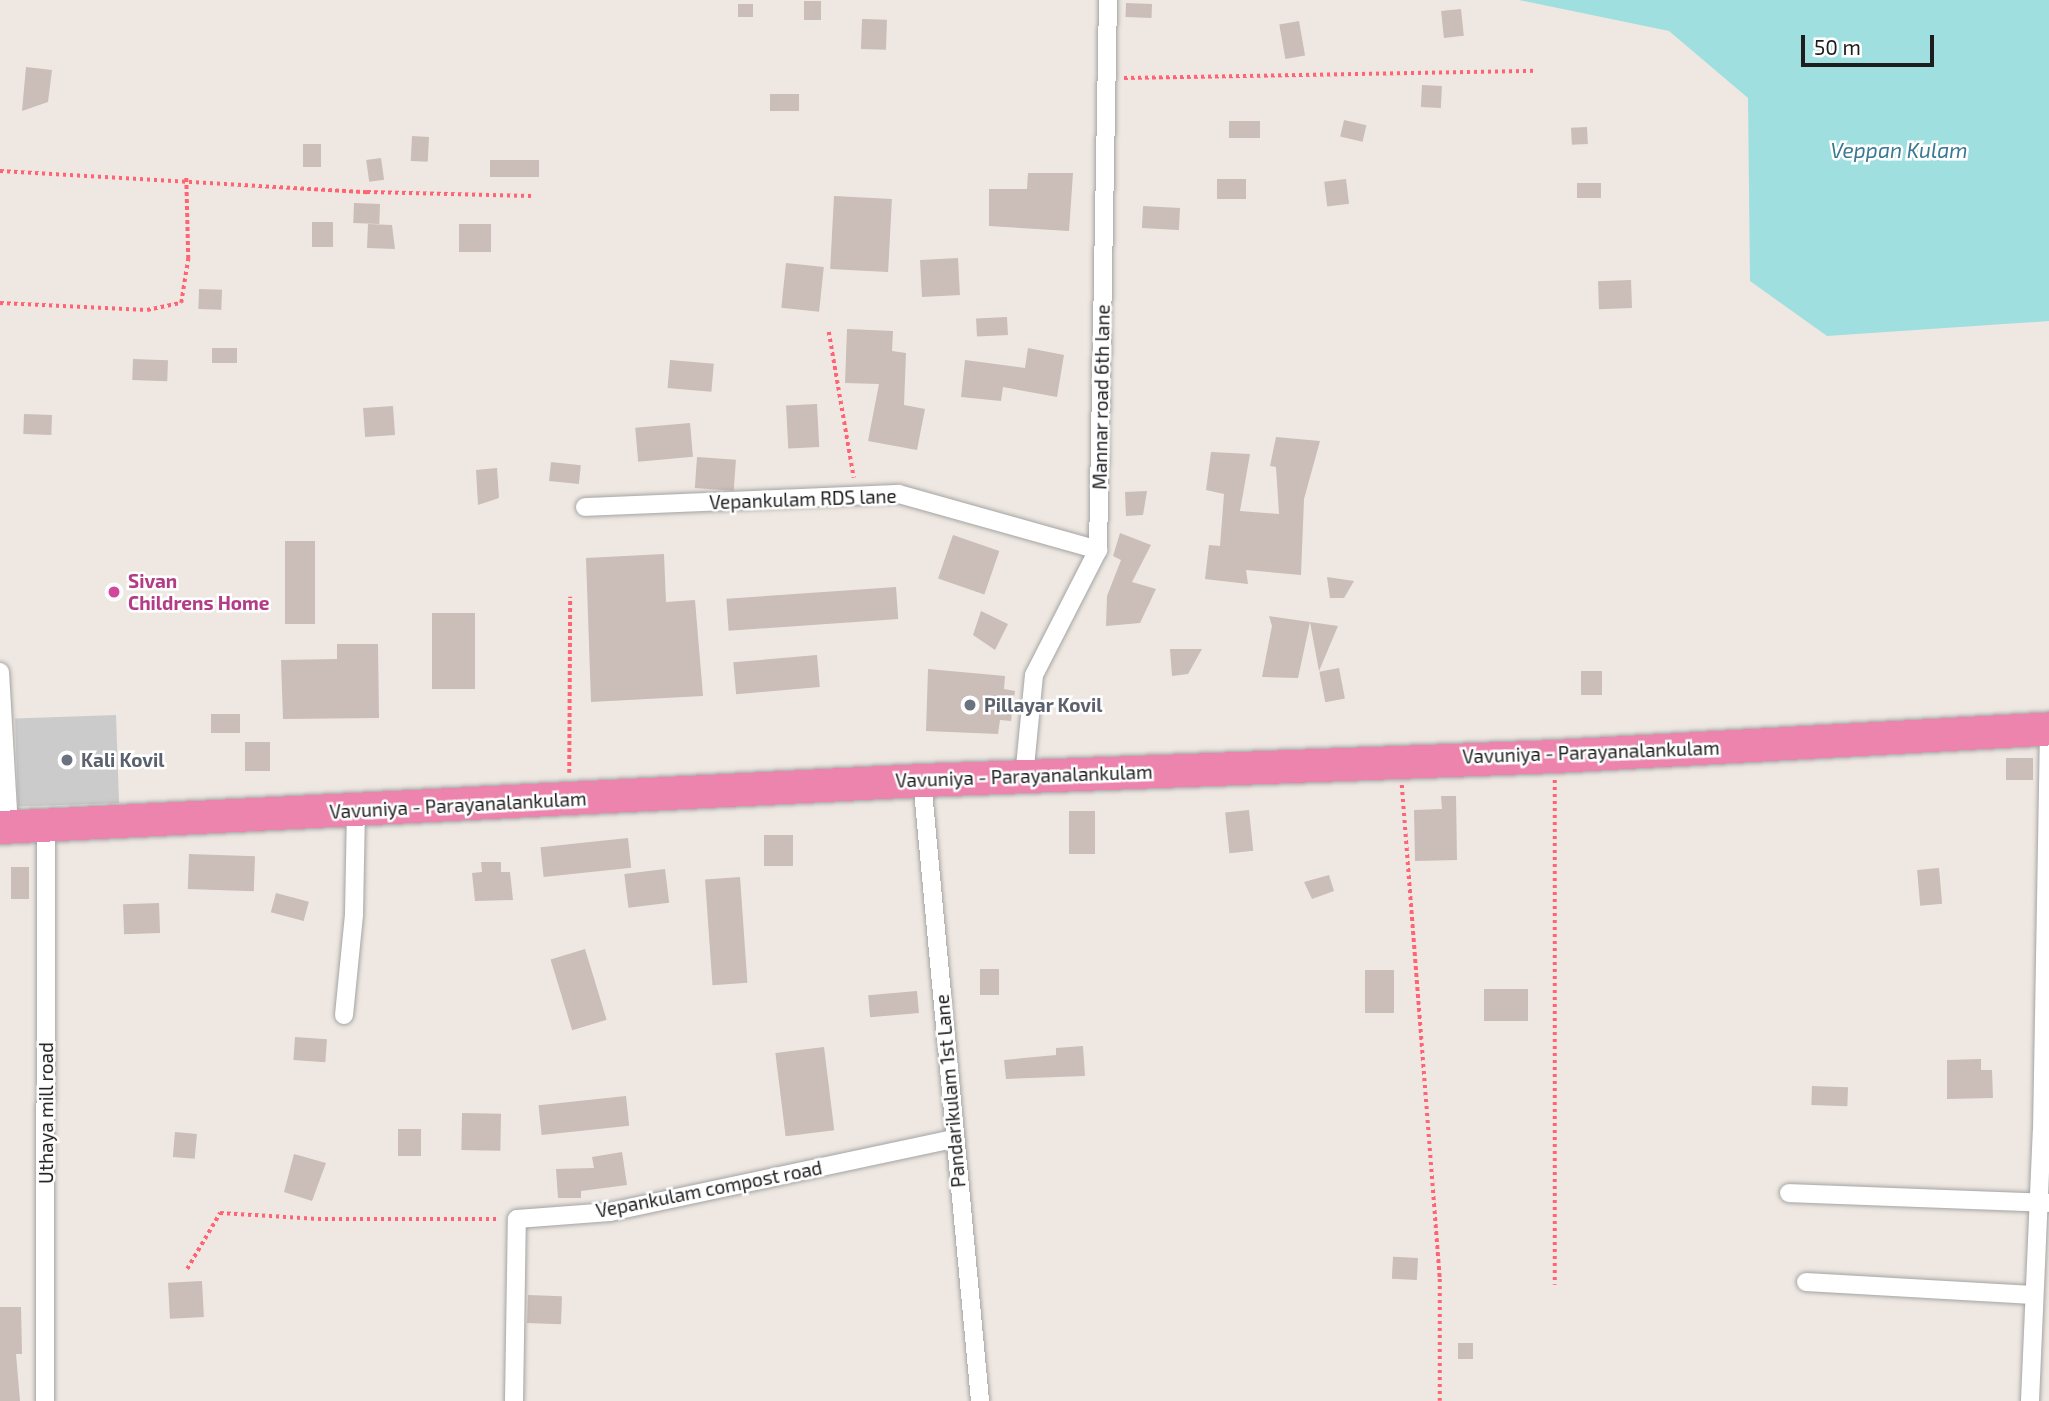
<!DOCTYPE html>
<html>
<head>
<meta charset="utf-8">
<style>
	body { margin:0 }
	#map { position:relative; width:2049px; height:1401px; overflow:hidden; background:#efe8e2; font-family:"Exo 2",sans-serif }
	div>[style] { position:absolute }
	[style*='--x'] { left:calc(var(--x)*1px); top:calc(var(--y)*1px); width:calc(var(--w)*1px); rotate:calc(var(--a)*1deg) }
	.religious>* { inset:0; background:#cbcbcb; transform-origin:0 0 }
	.water>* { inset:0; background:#9fdfe0 }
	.building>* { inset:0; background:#cbbdb8; transform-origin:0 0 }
	.path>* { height:3.5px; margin-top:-1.75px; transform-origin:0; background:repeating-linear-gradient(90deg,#ff6474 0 3.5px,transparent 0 7px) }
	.roads { filter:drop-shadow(0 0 2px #a4a4a4) drop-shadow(0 0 2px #a4a4a4) }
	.street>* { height:18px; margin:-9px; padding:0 9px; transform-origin:9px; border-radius:9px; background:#fff }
	.highway>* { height:33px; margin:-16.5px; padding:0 16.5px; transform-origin:16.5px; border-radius:16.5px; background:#ed84ad }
	.dots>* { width:19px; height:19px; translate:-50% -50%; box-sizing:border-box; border:4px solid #fff; border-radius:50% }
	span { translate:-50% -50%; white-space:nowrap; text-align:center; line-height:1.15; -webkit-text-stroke:5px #fff; paint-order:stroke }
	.street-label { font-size:19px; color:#1d1d1d }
	.hotel-label { font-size:19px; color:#b23c85; font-weight:700 }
	.left { translate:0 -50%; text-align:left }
	.worship-label { font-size:19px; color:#5b616d; font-weight:700 }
	.water-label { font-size:21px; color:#397993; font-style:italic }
	.scale { position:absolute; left:1801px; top:35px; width:133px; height:32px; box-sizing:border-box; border:4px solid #1d1d1d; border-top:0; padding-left:9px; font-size:21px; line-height:24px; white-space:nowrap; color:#1d1d1d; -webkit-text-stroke:5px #fff; paint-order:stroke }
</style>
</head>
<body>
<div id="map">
	<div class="religious">
		<i style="left:116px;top:715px;width:88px;height:101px;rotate:88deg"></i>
	</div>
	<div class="water">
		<i style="clip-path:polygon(1519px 0,2049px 0,2049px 321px,1827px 336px,1750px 281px,1748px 98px,1669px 31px)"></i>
	</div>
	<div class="building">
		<i style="left:804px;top:1px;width:17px;height:19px"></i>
		<i style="left:1126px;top:3px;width:26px;height:14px;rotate:2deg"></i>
		<i style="left:738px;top:4px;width:15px;height:13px"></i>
		<i style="left:1461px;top:9px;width:27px;height:20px;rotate:84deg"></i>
		<i style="left:862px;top:19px;width:25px;height:30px;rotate:2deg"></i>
		<i style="left:1299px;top:21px;width:35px;height:20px;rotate:80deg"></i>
		<i style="clip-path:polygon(26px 67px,52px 70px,48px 102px,22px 111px)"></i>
		<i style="left:1422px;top:85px;width:20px;height:22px;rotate:3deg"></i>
		<i style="left:770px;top:94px;width:29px;height:17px"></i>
		<i style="left:1344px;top:120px;width:23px;height:17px;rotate:13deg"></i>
		<i style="left:1229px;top:121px;width:31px;height:17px"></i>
		<i style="left:1587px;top:127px;width:17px;height:16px;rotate:87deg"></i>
		<i style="left:412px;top:136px;width:17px;height:25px;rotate:3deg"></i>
		<i style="left:303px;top:144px;width:18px;height:23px"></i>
		<i style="left:381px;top:158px;width:22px;height:15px;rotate:82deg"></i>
		<i style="left:490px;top:160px;width:49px;height:17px"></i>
		<i style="clip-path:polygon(1028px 173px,1073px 173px,1069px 231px,989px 226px,989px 189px,1027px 189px)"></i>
		<i style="left:1217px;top:179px;width:29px;height:20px"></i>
		<i style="left:1346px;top:179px;width:25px;height:22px;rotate:83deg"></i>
		<i style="left:1577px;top:183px;width:24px;height:15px"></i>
		<i style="left:834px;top:196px;width:58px;height:73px;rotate:3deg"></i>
		<i style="left:354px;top:203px;width:26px;height:20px;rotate:2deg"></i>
		<i style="left:1180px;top:208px;width:22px;height:37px;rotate:93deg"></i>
		<i style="left:312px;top:222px;width:21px;height:25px"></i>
		<i style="clip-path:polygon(368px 224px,392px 225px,395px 249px,367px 248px)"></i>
		<i style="left:459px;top:224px;width:32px;height:28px"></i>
		<i style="left:958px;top:258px;width:37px;height:38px;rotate:87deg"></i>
		<i style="left:786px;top:263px;width:38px;height:45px;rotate:6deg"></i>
		<i style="left:1631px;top:280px;width:28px;height:33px;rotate:88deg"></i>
		<i style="left:199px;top:289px;width:23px;height:20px;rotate:2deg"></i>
		<i style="left:1007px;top:317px;width:18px;height:31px;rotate:87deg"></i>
		<i style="clip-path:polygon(847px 329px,893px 331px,892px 351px,906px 353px,904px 405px,925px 409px,917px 450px,868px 441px,879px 384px,845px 383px)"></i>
		<i style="left:212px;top:348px;width:25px;height:15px"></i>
		<i style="clip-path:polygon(1028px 348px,1064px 355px,1057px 397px,1003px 387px,1001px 401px,961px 397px,965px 360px,1025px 368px)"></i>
		<i style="left:133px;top:359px;width:35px;height:21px;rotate:2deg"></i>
		<i style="left:670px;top:360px;width:44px;height:28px;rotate:5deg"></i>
		<i style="left:817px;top:404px;width:43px;height:31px;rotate:87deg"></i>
		<i style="left:393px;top:406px;width:29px;height:30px;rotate:86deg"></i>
		<i style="left:24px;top:414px;width:28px;height:20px;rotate:2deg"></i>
		<i style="left:690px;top:423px;width:34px;height:55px;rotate:85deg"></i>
		<i style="clip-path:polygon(1276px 437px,1320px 441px,1304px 499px,1301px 575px,1246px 570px,1248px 584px,1205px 579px,1209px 545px,1220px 546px,1224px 494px,1206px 490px,1211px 452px,1250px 454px,1240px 511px,1279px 514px,1276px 467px,1270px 466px)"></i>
		<i style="left:697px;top:457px;width:39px;height:31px;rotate:4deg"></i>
		<i style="left:551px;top:462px;width:30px;height:19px;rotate:6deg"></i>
		<i style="clip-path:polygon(497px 468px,499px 498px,478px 505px,476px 470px)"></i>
		<i style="clip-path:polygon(1147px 491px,1143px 515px,1126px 516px,1125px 492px)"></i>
		<i style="clip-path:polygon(1120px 533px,1151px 545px,1132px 582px,1156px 589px,1140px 623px,1106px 626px,1107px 596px,1121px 560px,1113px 556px)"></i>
		<i style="left:953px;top:535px;width:49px;height:46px;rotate:19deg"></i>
		<i style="left:285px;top:541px;width:30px;height:83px"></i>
		<i style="clip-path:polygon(664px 554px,666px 602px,695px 600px,703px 696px,591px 702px,586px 558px)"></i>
		<i style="clip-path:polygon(1327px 577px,1354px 581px,1344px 598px,1330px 598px)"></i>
		<i style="left:896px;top:587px;width:32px;height:170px;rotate:86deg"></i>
		<i style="clip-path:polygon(981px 611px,1008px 624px,995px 650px,973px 635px)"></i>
		<i style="left:475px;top:613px;width:76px;height:43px;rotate:90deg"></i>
		<i style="clip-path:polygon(1269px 616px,1338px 626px,1319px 671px,1310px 622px,1298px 678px,1262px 677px,1272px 626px)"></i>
		<i style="clip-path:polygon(337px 644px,378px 644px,379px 718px,283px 719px,281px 660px,337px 659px)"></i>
		<i style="clip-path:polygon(1170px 649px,1202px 649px,1188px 674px,1172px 676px)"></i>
		<i style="left:817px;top:655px;width:32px;height:84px;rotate:85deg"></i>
		<i style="left:1339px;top:668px;width:31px;height:20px;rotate:79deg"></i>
		<i style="clip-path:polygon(928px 669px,1005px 676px,1004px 689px,1015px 691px,1011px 721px,1000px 720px,998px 734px,926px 731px)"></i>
		<i style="left:1581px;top:671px;width:21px;height:24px"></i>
		<i style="left:240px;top:714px;width:19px;height:29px;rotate:90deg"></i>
		<i style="left:245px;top:742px;width:25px;height:29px"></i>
		<i style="left:2006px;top:758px;width:27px;height:22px"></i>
		<i style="clip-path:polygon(1441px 796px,1456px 796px,1457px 860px,1415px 861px,1414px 810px,1442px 809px)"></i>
		<i style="left:1249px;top:810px;width:41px;height:24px;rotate:84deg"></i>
		<i style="left:1069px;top:811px;width:26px;height:43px"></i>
		<i style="left:764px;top:835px;width:29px;height:31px"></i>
		<i style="left:628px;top:838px;width:30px;height:88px;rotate:84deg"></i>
		<i style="left:189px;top:854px;width:66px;height:35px;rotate:2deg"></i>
		<i style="clip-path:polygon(481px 862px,501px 862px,501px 872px,510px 872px,513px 900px,475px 901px,472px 873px,482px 872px)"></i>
		<i style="left:11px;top:867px;width:18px;height:32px"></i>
		<i style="left:1939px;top:868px;width:36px;height:22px;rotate:85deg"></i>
		<i style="left:665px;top:869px;width:34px;height:41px;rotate:83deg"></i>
		<i style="clip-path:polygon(1329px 875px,1334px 891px,1312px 899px,1304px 882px)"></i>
		<i style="left:740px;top:877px;width:106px;height:35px;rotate:86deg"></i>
		<i style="left:276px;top:893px;width:34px;height:20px;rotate:15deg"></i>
		<i style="left:159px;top:903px;width:30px;height:36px;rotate:88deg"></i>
		<i style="left:585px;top:949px;width:74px;height:36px;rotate:73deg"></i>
		<i style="left:999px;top:969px;width:26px;height:19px;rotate:90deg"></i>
		<i style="left:1365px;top:970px;width:29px;height:43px"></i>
		<i style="left:1528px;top:989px;width:32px;height:44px;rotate:90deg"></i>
		<i style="left:917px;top:991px;width:22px;height:49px;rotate:85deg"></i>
		<i style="left:295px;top:1037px;width:32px;height:23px;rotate:4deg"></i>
		<i style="clip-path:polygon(1083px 1046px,1085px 1076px,1006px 1079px,1004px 1060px,1056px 1055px,1056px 1048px)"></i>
		<i style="left:824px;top:1047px;width:84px;height:49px;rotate:83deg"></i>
		<i style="clip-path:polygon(1981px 1059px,1981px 1070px,1992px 1070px,1993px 1098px,1947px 1099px,1947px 1060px)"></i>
		<i style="left:1812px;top:1086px;width:36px;height:19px;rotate:2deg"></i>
		<i style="left:626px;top:1096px;width:30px;height:88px;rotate:84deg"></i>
		<i style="left:462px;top:1113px;width:39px;height:37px;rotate:1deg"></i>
		<i style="left:398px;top:1129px;width:23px;height:27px"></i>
		<i style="left:175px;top:1132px;width:22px;height:25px;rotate:5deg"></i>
		<i style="clip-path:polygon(622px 1152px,627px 1185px,581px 1191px,581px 1198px,558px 1198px,556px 1169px,594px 1168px,592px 1157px)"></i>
		<i style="clip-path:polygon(294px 1154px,326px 1163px,312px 1201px,284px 1192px)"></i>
		<i style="left:1418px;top:1258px;width:22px;height:25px;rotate:93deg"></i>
		<i style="left:202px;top:1281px;width:36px;height:34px;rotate:87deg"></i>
		<i style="left:528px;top:1295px;width:34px;height:28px;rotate:2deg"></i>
		<i style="clip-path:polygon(0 1307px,21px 1307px,22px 1354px,16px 1354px,20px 1401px,0 1401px)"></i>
		<i style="left:1458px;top:1343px;width:15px;height:16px"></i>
	</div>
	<div class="path">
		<i style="--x:1124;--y:78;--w:411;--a:-1"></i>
		<i style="--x:0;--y:171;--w:368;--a:3.3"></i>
		<i style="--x:367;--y:192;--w:166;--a:1.4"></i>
		<i style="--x:0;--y:303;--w:147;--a:2.7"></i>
		<i style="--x:147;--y:310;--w:35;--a:-12"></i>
		<i style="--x:181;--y:303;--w:45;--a:-81"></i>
		<i style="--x:188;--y:259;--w:81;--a:-91.4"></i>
		<i style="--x:829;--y:332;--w:148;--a:80.3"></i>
		<i style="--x:569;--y:773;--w:176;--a:-89.7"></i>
		<i style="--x:1555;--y:780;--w:505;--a:90"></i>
		<i style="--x:1402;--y:785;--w:495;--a:85.6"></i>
		<i style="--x:1440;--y:1279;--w:122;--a:90"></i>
		<i style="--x:187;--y:1269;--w:65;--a:-59.5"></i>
		<i style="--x:220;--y:1213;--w:98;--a:3.5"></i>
		<i style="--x:318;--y:1219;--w:181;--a:0"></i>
	</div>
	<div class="roads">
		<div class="street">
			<i style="--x:585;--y:507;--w:314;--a:-2.4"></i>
			<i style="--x:899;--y:494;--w:207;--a:15.7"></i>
			<i style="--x:0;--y:672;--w:154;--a:86.7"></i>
			<i style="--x:1024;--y:777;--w:102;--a:-84.4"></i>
			<i style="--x:1034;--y:675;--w:140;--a:-62.9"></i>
			<i style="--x:1098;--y:550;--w:550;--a:-88.96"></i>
			<i style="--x:922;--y:780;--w:624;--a:84.66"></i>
			<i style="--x:344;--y:1015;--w:101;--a:-84.3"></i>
			<i style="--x:354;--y:914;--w:103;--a:-88.9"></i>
			<i style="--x:1789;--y:1193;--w:260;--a:2.2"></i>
			<i style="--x:1806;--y:1282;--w:227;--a:3.3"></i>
			<i style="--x:45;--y:1401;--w:575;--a:-89.9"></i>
			<i style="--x:514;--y:1401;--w:182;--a:-89.1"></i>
			<i style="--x:517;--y:1219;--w:93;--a:-4.3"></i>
			<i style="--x:610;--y:1212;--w:352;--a:-12"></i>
			<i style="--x:2030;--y:1401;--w:270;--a:-87.5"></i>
			<i style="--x:2042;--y:1131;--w:403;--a:-89"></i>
		</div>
		<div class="highway">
			<i style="--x:0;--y:827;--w:923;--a:-2.92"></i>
			<i style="--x:922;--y:780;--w:633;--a:-2.17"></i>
			<i style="--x:1555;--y:756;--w:495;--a:-3.2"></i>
		</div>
	</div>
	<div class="dots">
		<i style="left:114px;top:592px;background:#d1479c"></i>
		<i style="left:970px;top:705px;background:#6b7280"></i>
		<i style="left:67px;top:760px;background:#6b7280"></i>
	</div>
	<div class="street-label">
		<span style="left:1101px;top:397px;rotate:-89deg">Mannar road 6th lane</span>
		<span style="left:803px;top:499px;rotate:-2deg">Vepankulam RDS lane</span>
		<span style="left:1591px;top:752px;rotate:-2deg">Vavuniya - Parayanalankulam</span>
		<span style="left:1024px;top:776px;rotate:-2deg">Vavuniya - Parayanalankulam</span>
		<span style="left:458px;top:805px;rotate:-3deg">Vavuniya - Parayanalankulam</span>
		<span style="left:950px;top:1091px;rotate:-95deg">Pandarikulam 1st Lane</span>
		<span style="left:46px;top:1113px;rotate:-90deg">Uthaya mill road</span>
		<span style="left:709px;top:1189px;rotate:-11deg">Vepankulam compost road</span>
	</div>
	<div class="hotel-label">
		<span class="left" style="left:128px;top:592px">Sivan<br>Childrens Home</span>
	</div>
	<div class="worship-label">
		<span class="left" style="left:984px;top:705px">Pillayar Kovil</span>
		<span class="left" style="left:81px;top:760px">Kali Kovil</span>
	</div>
	<div class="water-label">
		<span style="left:1899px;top:150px">Veppan Kulam</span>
	</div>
	<div class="scale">50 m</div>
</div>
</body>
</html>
